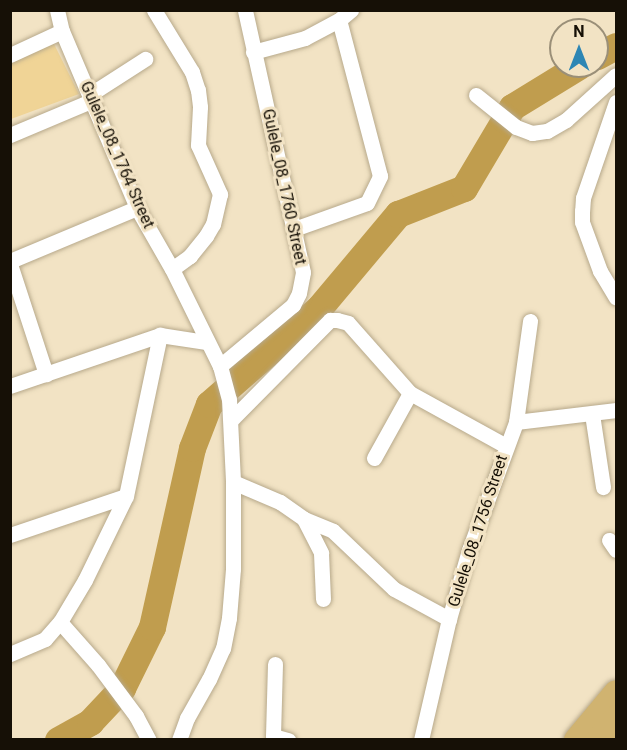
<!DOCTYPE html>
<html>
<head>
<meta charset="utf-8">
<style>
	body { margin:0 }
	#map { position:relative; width:627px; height:750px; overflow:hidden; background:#f2e3c4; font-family:Roboto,sans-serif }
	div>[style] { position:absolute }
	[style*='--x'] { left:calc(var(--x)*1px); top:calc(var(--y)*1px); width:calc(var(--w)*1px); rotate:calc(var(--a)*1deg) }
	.green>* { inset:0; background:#f0d496 }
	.river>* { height:27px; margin:-13.5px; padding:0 13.5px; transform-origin:13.5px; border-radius:13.5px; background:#c09d4e }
	.roads { filter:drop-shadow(0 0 2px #b7a98b) drop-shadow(0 0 2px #b7a98b) }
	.minor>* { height:15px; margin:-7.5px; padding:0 7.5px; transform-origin:7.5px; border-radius:7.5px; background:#fff }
	.trunk>* { height:24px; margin:-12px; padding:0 12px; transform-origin:12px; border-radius:12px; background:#d0b370 }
	span { translate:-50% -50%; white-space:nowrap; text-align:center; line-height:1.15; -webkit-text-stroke:6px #f2e3c4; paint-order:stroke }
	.street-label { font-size:16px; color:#161006 }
	.frame { position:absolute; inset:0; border:12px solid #161006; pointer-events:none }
	.north { position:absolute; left:549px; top:18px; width:60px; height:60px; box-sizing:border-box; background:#f2e3c4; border:2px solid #9a8f78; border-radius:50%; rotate:0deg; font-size:16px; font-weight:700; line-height:24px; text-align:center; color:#161006 }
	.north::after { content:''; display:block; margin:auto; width:21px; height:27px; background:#2d86b4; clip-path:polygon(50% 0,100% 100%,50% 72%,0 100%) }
</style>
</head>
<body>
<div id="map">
	<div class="green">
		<i style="clip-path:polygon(54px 44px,79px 94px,11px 119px,11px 60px)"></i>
	</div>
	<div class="river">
		<i style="--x:597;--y:56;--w:21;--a:-28"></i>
		<i style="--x:58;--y:740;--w:37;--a:-29"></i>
		<i style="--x:90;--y:722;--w:47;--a:-46.7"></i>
		<i style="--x:122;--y:688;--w:68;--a:-63.8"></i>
		<i style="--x:152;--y:627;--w:183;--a:-77.4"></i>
		<i style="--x:192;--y:448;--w:47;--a:-68.9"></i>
		<i style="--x:209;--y:404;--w:146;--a:-41.1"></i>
		<i style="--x:319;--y:308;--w:123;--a:-50"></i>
		<i style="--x:398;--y:214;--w:71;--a:-21.5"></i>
		<i style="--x:464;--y:188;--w:94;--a:-59.3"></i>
		<i style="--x:512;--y:107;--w:79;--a:-31.5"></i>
	</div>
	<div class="roads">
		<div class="minor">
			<i style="--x:57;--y:10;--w:22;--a:77"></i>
			<i style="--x:62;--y:31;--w:192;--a:67"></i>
			<i style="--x:137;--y:208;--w:70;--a:60.2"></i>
			<i style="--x:172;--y:269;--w:108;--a:63.7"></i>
			<i style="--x:220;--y:366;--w:34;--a:75"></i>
			<i style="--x:229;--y:399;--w:83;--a:87.2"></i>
			<i style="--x:233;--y:482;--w:87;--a:90"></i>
			<i style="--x:233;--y:569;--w:49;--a:94.7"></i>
			<i style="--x:229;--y:618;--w:31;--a:101"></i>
			<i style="--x:223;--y:648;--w:34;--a:114"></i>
			<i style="--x:209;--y:679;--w:45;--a:119.4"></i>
			<i style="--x:187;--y:718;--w:23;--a:110"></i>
			<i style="--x:154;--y:10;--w:73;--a:58.5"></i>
			<i style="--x:192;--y:72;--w:19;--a:72"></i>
			<i style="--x:198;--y:90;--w:17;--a:83"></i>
			<i style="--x:200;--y:107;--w:38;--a:93"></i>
			<i style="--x:198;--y:145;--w:54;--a:65.8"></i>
			<i style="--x:220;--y:194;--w:31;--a:103"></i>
			<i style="--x:213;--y:224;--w:14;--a:120"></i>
			<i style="--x:206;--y:236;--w:26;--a:129"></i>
			<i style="--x:190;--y:256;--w:22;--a:144"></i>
			<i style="--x:253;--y:52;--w:54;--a:-15.1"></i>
			<i style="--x:305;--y:38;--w:38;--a:-28"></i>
			<i style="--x:339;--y:20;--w:16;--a:-40"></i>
			<i style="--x:10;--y:55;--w:57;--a:-24.8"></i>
			<i style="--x:89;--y:95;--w:67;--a:-32.7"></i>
			<i style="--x:476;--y:95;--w:51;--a:38.7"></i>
			<i style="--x:516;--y:127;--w:17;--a:21"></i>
			<i style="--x:532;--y:133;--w:15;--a:-8"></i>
			<i style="--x:547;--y:131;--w:22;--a:-30"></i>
			<i style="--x:566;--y:120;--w:67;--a:-42"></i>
			<i style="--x:616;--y:102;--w:102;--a:109"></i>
			<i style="--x:583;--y:198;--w:13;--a:94"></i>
			<i style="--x:582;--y:211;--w:11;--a:90"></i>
			<i style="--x:582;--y:222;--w:52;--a:69.8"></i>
			<i style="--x:600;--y:271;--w:31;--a:59"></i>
			<i style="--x:10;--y:135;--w:88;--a:-22.8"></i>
			<i style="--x:294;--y:229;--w:77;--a:-19.6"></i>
			<i style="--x:367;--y:203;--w:30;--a:-64"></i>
			<i style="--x:380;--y:176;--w:161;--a:-104.7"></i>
			<i style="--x:10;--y:261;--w:138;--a:-22.7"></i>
			<i style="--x:10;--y:264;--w:116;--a:71.9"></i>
			<i style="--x:220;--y:366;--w:95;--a:-39.9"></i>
			<i style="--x:293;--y:305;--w:13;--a:-63"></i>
			<i style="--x:299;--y:293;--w:21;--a:-79"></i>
			<i style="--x:303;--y:272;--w:268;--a:-102.5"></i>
			<i style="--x:10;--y:386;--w:158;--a:-18.8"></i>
			<i style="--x:160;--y:335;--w:47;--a:8.7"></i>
			<i style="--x:592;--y:414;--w:74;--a:81.4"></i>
			<i style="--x:231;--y:420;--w:141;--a:-45.3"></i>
			<i style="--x:330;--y:320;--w:7;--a:0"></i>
			<i style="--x:337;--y:320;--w:11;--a:15"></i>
			<i style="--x:348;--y:323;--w:94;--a:48.5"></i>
			<i style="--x:410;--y:393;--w:110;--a:28.9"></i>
			<i style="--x:516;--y:422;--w:101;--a:-6.8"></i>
			<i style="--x:374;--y:458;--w:74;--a:-61"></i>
			<i style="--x:233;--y:482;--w:51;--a:23.1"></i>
			<i style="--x:280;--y:502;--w:29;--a:35"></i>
			<i style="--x:304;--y:519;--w:31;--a:22"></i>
			<i style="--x:333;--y:531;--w:84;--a:43.6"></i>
			<i style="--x:394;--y:589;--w:63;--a:28.6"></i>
			<i style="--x:304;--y:519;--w:38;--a:63"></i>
			<i style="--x:321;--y:553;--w:46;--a:87.5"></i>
			<i style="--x:10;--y:535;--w:122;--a:-18.6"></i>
			<i style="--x:609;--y:540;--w:12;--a:55"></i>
			<i style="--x:60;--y:622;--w:57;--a:48.5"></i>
			<i style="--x:98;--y:665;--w:64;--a:53.3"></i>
			<i style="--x:136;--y:716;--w:27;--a:62"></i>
			<i style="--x:10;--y:654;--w:38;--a:-23"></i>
			<i style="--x:45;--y:639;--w:23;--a:-49"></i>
			<i style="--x:60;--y:622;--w:49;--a:-59.2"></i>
			<i style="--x:85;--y:580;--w:93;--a:-64"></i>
			<i style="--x:126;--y:496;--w:165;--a:-78.1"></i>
			<i style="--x:275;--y:664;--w:72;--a:91.6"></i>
			<i style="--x:273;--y:736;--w:16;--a:15"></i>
			<i style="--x:421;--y:740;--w:124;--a:-77"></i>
			<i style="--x:449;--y:619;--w:72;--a:-73.8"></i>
			<i style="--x:469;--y:550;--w:136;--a:-69.8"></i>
			<i style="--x:516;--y:422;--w:102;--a:-82.1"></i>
		</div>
		<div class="trunk">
			<i style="--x:576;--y:740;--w:62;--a:-50.2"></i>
			<i style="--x:598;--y:740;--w:29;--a:-52"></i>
		</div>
	</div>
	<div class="street-label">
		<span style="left:117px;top:155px;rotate:66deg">Gulele_08_1764 Street</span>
		<span style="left:284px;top:187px;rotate:78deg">Gulele_08_1760 Street</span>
		<span style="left:478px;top:531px;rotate:-72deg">Gulele_08_1756 Street</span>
	</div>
	<div class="frame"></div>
	<div class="north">N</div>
</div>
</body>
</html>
